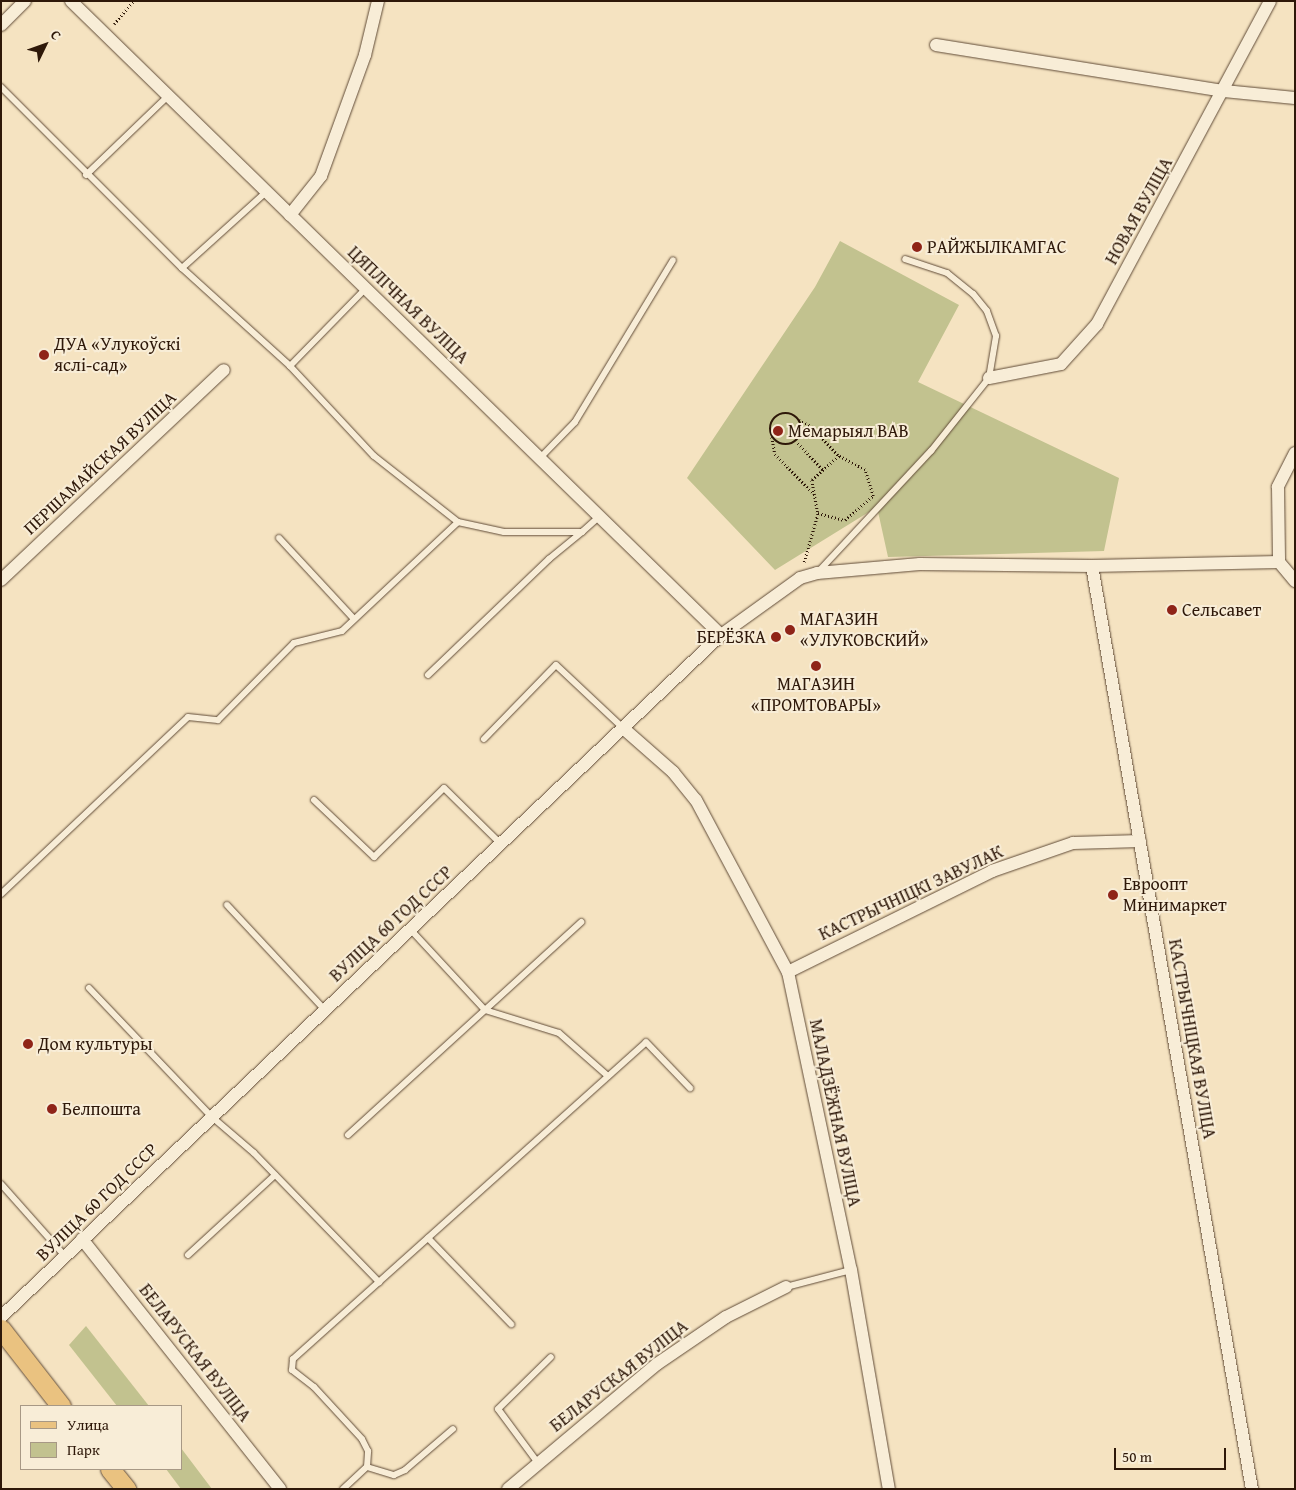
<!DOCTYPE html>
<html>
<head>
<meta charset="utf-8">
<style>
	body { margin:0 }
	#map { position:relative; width:1296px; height:1490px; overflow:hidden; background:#f5e3c1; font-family:"Gentium Book Plus",serif }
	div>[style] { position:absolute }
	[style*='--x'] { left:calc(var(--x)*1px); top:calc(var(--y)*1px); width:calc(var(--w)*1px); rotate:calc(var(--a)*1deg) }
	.green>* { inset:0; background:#c2c28f }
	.path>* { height:2.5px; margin-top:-1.25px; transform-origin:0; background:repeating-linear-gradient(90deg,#2e1809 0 1px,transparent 0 3.5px) }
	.path>.ring { margin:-1.25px; padding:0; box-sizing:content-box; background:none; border:2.5px solid #2e1809; border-radius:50% }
	.roads { filter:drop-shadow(0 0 1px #604b37) drop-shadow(0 0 1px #604b37) }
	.service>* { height:6px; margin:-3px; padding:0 3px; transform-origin:3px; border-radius:3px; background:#f8edd7 }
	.minor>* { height:12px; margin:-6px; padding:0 6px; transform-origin:6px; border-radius:6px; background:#f8edd7 }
	.primary>* { height:19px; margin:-9.5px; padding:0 9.5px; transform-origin:9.5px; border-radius:9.5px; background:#eac280 }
	.dots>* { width:14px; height:14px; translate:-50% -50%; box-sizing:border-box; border:2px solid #f8edd7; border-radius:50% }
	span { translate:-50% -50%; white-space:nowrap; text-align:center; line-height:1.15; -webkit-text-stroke:4px #f8edd7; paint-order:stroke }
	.street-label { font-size:18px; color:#2e1809 }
	.poi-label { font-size:18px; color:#2e1809 }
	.left { translate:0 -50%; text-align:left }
	.right { translate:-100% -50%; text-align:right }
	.frame { position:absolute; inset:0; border:2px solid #2e1809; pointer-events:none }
	.legend { position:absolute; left:20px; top:1405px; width:162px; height:65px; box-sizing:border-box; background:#f8edd7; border:1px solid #a79885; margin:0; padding:6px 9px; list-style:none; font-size:15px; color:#2e1809 }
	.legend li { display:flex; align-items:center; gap:10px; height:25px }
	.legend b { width:25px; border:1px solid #a79885 }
	.north { position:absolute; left:20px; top:20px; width:50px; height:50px; -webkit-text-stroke:4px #f8edd7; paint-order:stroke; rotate:48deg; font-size:14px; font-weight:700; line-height:20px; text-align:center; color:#2e1809 }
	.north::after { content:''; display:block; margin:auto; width:18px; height:22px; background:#2e1809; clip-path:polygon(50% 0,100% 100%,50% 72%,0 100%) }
	.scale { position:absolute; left:1114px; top:1448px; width:112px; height:22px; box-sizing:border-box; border:2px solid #2e1809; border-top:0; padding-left:6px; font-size:15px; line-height:18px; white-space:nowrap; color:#2e1809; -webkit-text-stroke:4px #f8edd7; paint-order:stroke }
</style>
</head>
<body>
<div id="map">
	<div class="green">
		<i style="clip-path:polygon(840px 241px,959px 305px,918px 382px,1119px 478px,1104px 551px,888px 557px,877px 507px,775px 570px,687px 478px,815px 287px)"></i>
		<i style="clip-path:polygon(86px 1326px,149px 1406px,117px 1406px,69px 1345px)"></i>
		<i style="clip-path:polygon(181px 1448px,212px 1489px,181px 1489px,166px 1469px,181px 1469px)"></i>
	</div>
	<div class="path">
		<i style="--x:114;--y:24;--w:30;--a:-50"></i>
		<i class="ring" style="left:770px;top:413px;width:29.5px;height:29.5px"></i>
		<i style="--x:799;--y:420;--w:13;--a:27"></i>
		<i style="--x:811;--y:426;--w:41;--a:47"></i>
		<i style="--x:772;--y:437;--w:17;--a:80"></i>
		<i style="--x:775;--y:454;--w:57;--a:45.7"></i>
		<i style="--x:798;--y:443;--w:37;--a:47"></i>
		<i style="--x:804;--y:562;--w:51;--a:-74.1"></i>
		<i style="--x:818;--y:513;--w:28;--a:15"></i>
		<i style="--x:845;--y:520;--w:37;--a:-41"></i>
		<i style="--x:873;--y:496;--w:27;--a:-107"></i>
		<i style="--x:865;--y:470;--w:30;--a:-152"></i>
		<i style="--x:839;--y:456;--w:36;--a:138"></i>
		<i style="--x:812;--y:480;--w:34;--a:80"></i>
	</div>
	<div class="roads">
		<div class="service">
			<i style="--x:1;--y:87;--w:256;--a:45"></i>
			<i style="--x:182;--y:268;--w:146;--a:42.2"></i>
			<i style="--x:290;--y:366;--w:123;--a:47"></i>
			<i style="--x:374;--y:456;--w:107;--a:38.2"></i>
			<i style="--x:458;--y:522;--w:47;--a:12.3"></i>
			<i style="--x:504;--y:532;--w:78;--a:0"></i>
			<i style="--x:582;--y:532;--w:24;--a:-42"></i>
			<i style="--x:86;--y:175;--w:114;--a:-43.9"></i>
			<i style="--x:182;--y:268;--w:113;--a:-42.1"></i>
			<i style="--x:290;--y:366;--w:109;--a:-45.7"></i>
			<i style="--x:540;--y:458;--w:50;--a:-45.8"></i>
			<i style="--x:575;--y:422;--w:189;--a:-58.8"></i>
			<i style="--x:279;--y:538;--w:110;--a:47.2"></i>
			<i style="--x:818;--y:572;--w:166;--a:-47"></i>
			<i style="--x:931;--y:451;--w:93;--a:-51.5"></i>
			<i style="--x:989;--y:378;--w:43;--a:-80.5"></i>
			<i style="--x:996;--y:336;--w:27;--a:-110"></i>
			<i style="--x:987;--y:311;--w:22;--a:-129"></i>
			<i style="--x:973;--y:294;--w:33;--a:-141"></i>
			<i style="--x:947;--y:273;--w:44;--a:-161.6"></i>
			<i style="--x:428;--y:675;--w:168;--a:-43.8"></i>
			<i style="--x:549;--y:559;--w:43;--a:-39.3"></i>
			<i style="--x:484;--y:739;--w:103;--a:-45.8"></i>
			<i style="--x:556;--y:665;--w:92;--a:43.2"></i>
			<i style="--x:314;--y:800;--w:83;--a:43.5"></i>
			<i style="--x:374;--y:857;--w:98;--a:-44.6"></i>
			<i style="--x:444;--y:788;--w:80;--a:44.5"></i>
			<i style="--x:1;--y:894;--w:257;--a:-43.4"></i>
			<i style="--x:188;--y:717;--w:30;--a:6"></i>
			<i style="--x:218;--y:720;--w:108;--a:-45.4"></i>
			<i style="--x:294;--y:643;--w:49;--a:-14"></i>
			<i style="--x:342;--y:631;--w:159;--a:-43.2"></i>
			<i style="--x:227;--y:905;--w:144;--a:47"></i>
			<i style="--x:410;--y:929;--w:110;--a:47.2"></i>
			<i style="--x:485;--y:1010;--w:77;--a:17.3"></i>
			<i style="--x:559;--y:1033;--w:65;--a:41.3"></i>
			<i style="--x:89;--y:988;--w:178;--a:46.4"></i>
			<i style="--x:212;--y:1117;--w:55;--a:40.6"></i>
			<i style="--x:254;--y:1153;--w:180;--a:45.9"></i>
			<i style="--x:348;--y:1135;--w:316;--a:-42.4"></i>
			<i style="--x:1;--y:1184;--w:96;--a:48.4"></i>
			<i style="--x:428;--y:1238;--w:120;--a:46"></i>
			<i style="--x:188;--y:1255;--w:118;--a:-42.6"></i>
			<i style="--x:786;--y:1287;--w:67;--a:-14.7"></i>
			<i style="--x:538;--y:1463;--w:67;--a:-126.5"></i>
			<i style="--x:498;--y:1409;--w:74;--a:-44.5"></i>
			<i style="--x:367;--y:1467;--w:28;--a:17"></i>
			<i style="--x:394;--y:1475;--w:12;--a:-24"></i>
			<i style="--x:405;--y:1470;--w:63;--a:-40.5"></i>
			<i style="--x:343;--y:1489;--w:33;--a:-43"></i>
			<i style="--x:367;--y:1467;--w:16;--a:-86"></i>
			<i style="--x:368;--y:1451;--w:13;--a:-117"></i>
			<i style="--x:362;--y:1439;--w:71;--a:-132.7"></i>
			<i style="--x:314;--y:1387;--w:28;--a:-142"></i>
			<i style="--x:292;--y:1370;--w:11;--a:-85"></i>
			<i style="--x:293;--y:1359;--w:474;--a:-41.9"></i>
			<i style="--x:646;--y:1042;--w:64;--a:46.3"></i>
		</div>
		<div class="minor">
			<i style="--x:71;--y:1;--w:908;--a:44.29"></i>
			<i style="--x:1;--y:25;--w:34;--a:-45"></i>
			<i style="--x:936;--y:45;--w:292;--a:9.1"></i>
			<i style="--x:1224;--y:91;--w:71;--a:5.6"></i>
			<i style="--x:290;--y:215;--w:50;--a:-51.5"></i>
			<i style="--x:321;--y:176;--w:129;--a:-70"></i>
			<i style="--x:365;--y:55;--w:56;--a:-76.5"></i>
			<i style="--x:989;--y:378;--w:73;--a:-11"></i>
			<i style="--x:1061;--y:364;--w:54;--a:-48"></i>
			<i style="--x:1097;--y:324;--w:366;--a:-61.8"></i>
			<i style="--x:1295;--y:453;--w:38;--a:117"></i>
			<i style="--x:1278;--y:487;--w:75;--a:89.2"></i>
			<i style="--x:1279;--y:562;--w:25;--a:50"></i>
			<i style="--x:1092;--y:566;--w:937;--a:80.17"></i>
			<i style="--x:1;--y:580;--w:306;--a:-43.3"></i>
			<i style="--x:623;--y:728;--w:67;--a:41.3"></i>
			<i style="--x:673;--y:772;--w:36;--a:51"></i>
			<i style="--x:696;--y:800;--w:195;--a:61.9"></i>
			<i style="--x:788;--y:972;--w:305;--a:78.1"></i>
			<i style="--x:851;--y:1270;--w:222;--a:80.2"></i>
			<i style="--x:788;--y:972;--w:228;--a:-26.3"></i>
			<i style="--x:992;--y:871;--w:86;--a:-19.1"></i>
			<i style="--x:1073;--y:843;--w:67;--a:-1.7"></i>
			<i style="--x:82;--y:1239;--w:319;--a:51.6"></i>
			<i style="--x:1;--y:1317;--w:992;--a:-43.45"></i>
			<i style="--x:721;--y:635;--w:97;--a:-35.8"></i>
			<i style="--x:800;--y:578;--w:18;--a:-16"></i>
			<i style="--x:817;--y:573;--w:103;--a:-5"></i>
			<i style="--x:920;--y:564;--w:172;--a:0.7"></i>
			<i style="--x:1092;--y:566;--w:187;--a:-1.2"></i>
			<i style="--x:508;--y:1489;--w:194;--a:-40"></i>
			<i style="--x:657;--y:1364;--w:83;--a:-34.3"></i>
			<i style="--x:726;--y:1317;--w:67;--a:-26.6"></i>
		</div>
		<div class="primary">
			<i style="--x:1;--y:1329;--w:98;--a:52.1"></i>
			<i style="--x:110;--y:1469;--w:26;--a:51"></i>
		</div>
	</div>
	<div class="dots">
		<i style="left:917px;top:247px;background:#8f2418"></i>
		<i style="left:44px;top:355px;background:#8f2418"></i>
		<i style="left:778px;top:431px;background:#8f2418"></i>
		<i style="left:1172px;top:610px;background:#8f2418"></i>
		<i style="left:790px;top:630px;background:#8f2418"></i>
		<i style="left:776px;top:637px;background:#8f2418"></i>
		<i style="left:816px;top:666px;background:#8f2418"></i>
		<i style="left:1113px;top:895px;background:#8f2418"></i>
		<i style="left:28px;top:1044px;background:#8f2418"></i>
		<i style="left:52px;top:1109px;background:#8f2418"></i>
	</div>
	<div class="street-label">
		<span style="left:1139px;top:211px;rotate:-61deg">НОВАЯ ВУЛІЦА</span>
		<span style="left:408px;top:305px;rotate:44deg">ЦЯПЛІЧНАЯ ВУЛІЦА</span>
		<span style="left:100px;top:463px;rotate:-43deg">ПЕРШАМАЙСКАЯ ВУЛІЦА</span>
		<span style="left:911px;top:893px;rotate:-25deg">КАСТРЫЧНІЦКІ ЗАВУЛАК</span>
		<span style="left:391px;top:924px;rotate:-43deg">ВУЛІЦА 60 ГОД СССР</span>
		<span style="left:1192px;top:1039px;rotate:80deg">КАСТРЫЧНІЦКАЯ ВУЛІЦА</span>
		<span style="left:835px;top:1113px;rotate:78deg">МАЛАДЗЁЖНАЯ ВУЛІЦА</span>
		<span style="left:97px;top:1202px;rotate:-44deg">ВУЛІЦА 60 ГОД СССР</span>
		<span style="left:195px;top:1353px;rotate:52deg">БЕЛАРУСКАЯ ВУЛІЦА</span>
		<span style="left:619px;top:1376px;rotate:-38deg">БЕЛАРУСКАЯ ВУЛІЦА</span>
	</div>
	<div class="poi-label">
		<span class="left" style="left:927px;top:247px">РАЙЖЫЛКАМГАС</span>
		<span class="left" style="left:54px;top:355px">ДУА «Улукоўскі<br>яслі-сад»</span>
		<span class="left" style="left:788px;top:431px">Мемарыял ВАВ</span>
		<span class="left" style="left:1182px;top:610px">Сельсавет</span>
		<span class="left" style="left:800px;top:630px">МАГАЗИН<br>«УЛУКОВСКИЙ»</span>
		<span class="right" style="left:766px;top:637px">БЕРЁЗКА</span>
		<span style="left:816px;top:695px">МАГАЗИН<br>«ПРОМТОВАРЫ»</span>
		<span class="left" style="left:1123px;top:895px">Евроопт<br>Минимаркет</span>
		<span class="left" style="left:38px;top:1044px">Дом культуры</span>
		<span class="left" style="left:62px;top:1109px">Белпошта</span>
	</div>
	<div class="frame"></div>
	<ul class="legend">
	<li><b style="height:6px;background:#eac280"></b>Улица</li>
	<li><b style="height:14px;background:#c2c28f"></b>Парк</li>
	</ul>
	<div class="north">С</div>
	<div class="scale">50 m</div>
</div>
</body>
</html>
